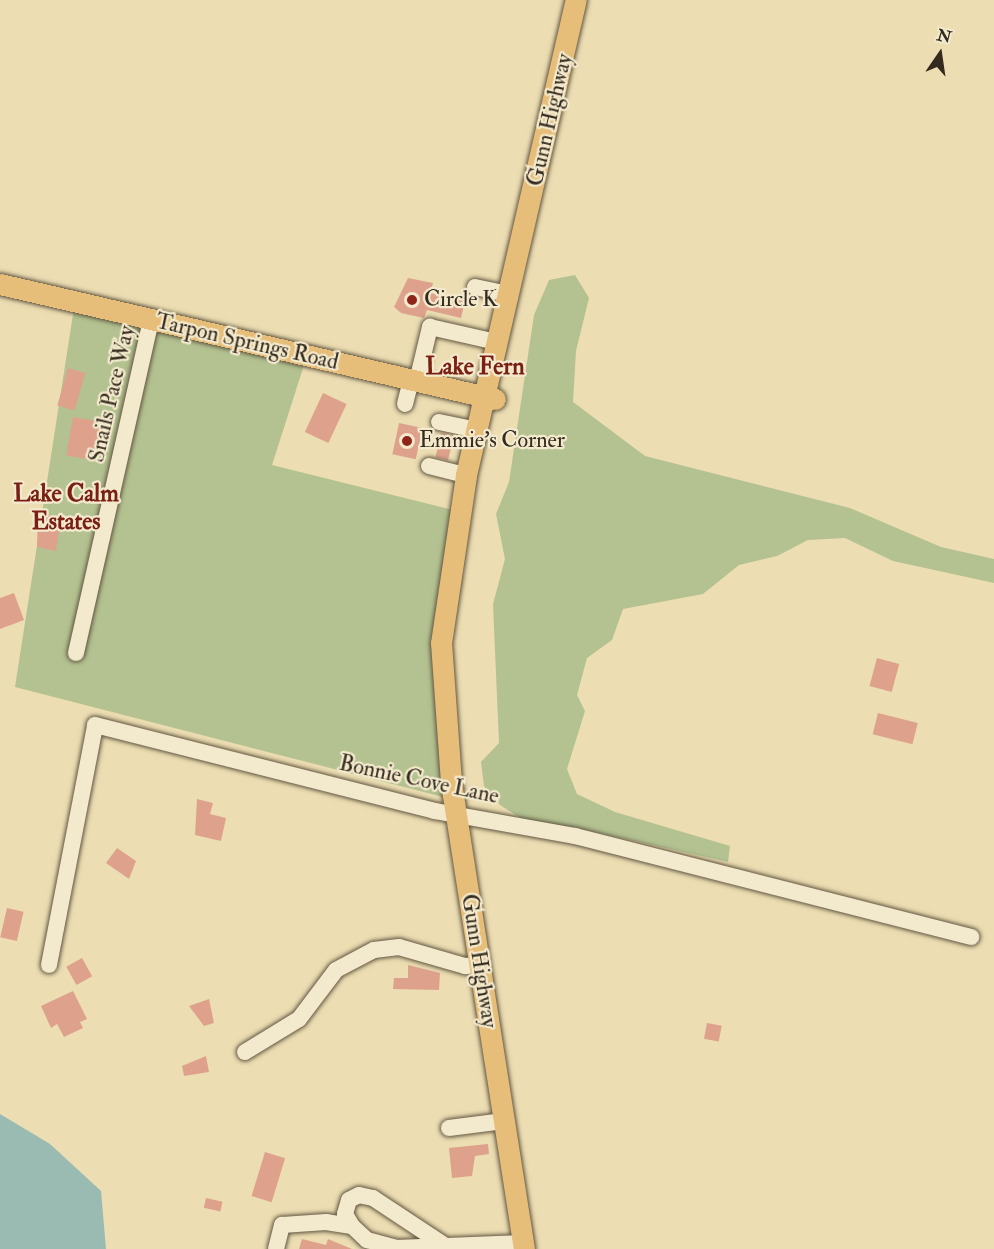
<!DOCTYPE html>
<html>
<head>
<meta charset="utf-8">
<style>
	body { margin:0 }
	#map { position:relative; width:994px; height:1249px; overflow:hidden; background:#ecddb2; font-family:"IM FELL Double Pica",serif }
	div>[style] { position:absolute }
	[style*='--x'] { left:calc(var(--x)*1px); top:calc(var(--y)*1px); width:calc(var(--w)*1px); rotate:calc(var(--a)*1deg) }
	.green>* { inset:0; background:#b3c290 }
	.water>* { inset:0; background:#9abbb2 }
	.building>* { inset:0; background:#dea28c; transform-origin:0 0 }
	.roads { filter:drop-shadow(0 0 2px #625742) drop-shadow(0 0 2px #625742) }
	.minor>* { height:16px; margin:-8px; padding:0 8px; transform-origin:8px; border-radius:8px; background:#f3e9cd }
	.major>* { height:21px; margin:-10.5px; padding:0 10.5px; transform-origin:10.5px; border-radius:10.5px; background:#e6be79 }
	.dots>* { width:16px; height:16px; translate:-50% -50%; box-sizing:border-box; border:3px solid #f3e9cd; border-radius:50% }
	span { translate:-50% -50%; white-space:nowrap; text-align:center; line-height:1.15; -webkit-text-stroke:4.5px #f3e9cd; paint-order:stroke }
	.street-label { font-size:22px; color:#342a1d }
	.poi-label { font-size:22px; color:#342a1d }
	.left { translate:0 -50%; text-align:left }
	.neighbourhood-label { font-size:24px; color:#7a1f14; font-weight:700 }
	.north { position:absolute; left:910px; top:24px; width:60px; height:60px; -webkit-text-stroke:4px #f3e9cd; paint-order:stroke; rotate:13deg; font-size:16px; font-weight:700; line-height:24px; text-align:center; color:#342a1d }
	.north::after { content:''; display:block; margin:auto; width:21px; height:27px; background:#342a1d; clip-path:polygon(50% 0,100% 100%,50% 72%,0 100%) }
</style>
</head>
<body>
<div id="map">
	<div class="green">
		<i style="clip-path:polygon(575px 275px,589px 298px,576px 351px,573px 402px,645px 456px,850px 508px,941px 547px,994px 559px,994px 583px,893px 561px,845px 538px,808px 540px,777px 556px,739px 565px,703px 594px,623px 609px,612px 640px,587px 658px,577px 695px,585px 711px,567px 769px,577px 794px,615px 812px,730px 846px,728px 862px,590px 831px,536px 828px,500px 805px,484px 786px,481px 762px,499px 743px,493px 604px,505px 559px,496px 514px,509px 482px,534px 315px,549px 280px)"></i>
		<i style="clip-path:polygon(74px 308px,144px 325px,69px 658px,80px 661px,156px 328px,305px 362px,272px 465px,453px 510px,447px 798px,15px 687px)"></i>
	</div>
	<div class="water">
		<i style="clip-path:polygon(0 1114px,50px 1144px,101px 1191px,106px 1249px,0 1249px)"></i>
	</div>
	<div class="building">
		<i style="clip-path:polygon(408px 278px,433px 283px,430px 293px,465px 301px,461px 318px,427px 310px,424px 318px,401px 313px,394px 307px)"></i>
		<i style="left:68px;top:368px;width:18px;height:39px;rotate:16deg"></i>
		<i style="left:323px;top:393px;width:26px;height:43px;rotate:25deg"></i>
		<i style="left:73px;top:417px;width:28px;height:39px;rotate:10deg"></i>
		<i style="left:399px;top:423px;width:24px;height:32px;rotate:12deg"></i>
		<i style="left:441px;top:433px;width:13px;height:25px;rotate:13deg"></i>
		<i style="clip-path:polygon(38px 513px,61px 517px,56px 551px,37px 547px)"></i>
		<i style="clip-path:polygon(14px 593px,24px 620px,0 629px,0 598px)"></i>
		<i style="left:877px;top:658px;width:23px;height:29px;rotate:15deg"></i>
		<i style="left:878px;top:713px;width:41px;height:22px;rotate:14deg"></i>
		<i style="clip-path:polygon(197px 799px,213px 803px,210px 814px,226px 818px,221px 841px,195px 835px)"></i>
		<i style="clip-path:polygon(117px 848px,136px 861px,129px 879px,106px 863px)"></i>
		<i style="left:7px;top:908px;width:17px;height:30px;rotate:13deg"></i>
		<i style="left:82px;top:958px;width:21px;height:18px;rotate:61deg"></i>
		<i style="clip-path:polygon(408px 965px,440px 973px,439px 990px,393px 989px,394px 978px,408px 978px)"></i>
		<i style="clip-path:polygon(73px 991px,87px 1019px,80px 1022px,83px 1028px,64px 1037px,57px 1024px,51px 1028px,41px 1006px)"></i>
		<i style="clip-path:polygon(209px 999px,214px 1023px,204px 1026px,189px 1006px)"></i>
		<i style="left:707px;top:1023px;width:15px;height:16px;rotate:11deg"></i>
		<i style="clip-path:polygon(206px 1056px,209px 1072px,184px 1076px,182px 1066px)"></i>
		<i style="clip-path:polygon(488px 1144px,489px 1154px,475px 1156px,472px 1176px,452px 1178px,449px 1148px)"></i>
		<i style="left:265px;top:1152px;width:21px;height:46px;rotate:17deg"></i>
		<i style="left:206px;top:1198px;width:17px;height:10px;rotate:13deg"></i>
		<i style="clip-path:polygon(302px 1239px,326px 1245px,328px 1239px,352px 1249px,299px 1249px)"></i>
	</div>
	<div class="roads">
		<div class="minor">
			<i style="--x:475;--y:287;--w:33;--a:12"></i>
			<i style="--x:417;--y:381;--w:56;--a:-76.5"></i>
			<i style="--x:430;--y:327;--w:68;--a:12.8"></i>
			<i style="--x:405;--y:404;--w:25;--a:-76"></i>
			<i style="--x:439;--y:422;--w:38;--a:12"></i>
			<i style="--x:429;--y:466;--w:38;--a:14"></i>
			<i style="--x:76;--y:653;--w:342;--a:-77.3"></i>
			<i style="--x:49;--y:965;--w:244;--a:-79.1"></i>
			<i style="--x:95;--y:725;--w:351;--a:14.2"></i>
			<i style="--x:435;--y:811;--w:142;--a:10.1"></i>
			<i style="--x:575;--y:836;--w:409;--a:14.3"></i>
			<i style="--x:245;--y:1052;--w:63;--a:-31.4"></i>
			<i style="--x:299;--y:1019;--w:61;--a:-52.9"></i>
			<i style="--x:336;--y:970;--w:43;--a:-27.8"></i>
			<i style="--x:374;--y:950;--w:25;--a:-7"></i>
			<i style="--x:399;--y:947;--w:69;--a:16.1"></i>
			<i style="--x:465;--y:966;--w:14;--a:-4"></i>
			<i style="--x:449;--y:1128;--w:55;--a:-7.3"></i>
			<i style="--x:444;--y:1245;--w:85;--a:-146.5"></i>
			<i style="--x:373;--y:1198;--w:14;--a:-168"></i>
			<i style="--x:359;--y:1195;--w:11;--a:153"></i>
			<i style="--x:349;--y:1200;--w:15;--a:106"></i>
			<i style="--x:345;--y:1214;--w:14;--a:60"></i>
			<i style="--x:352;--y:1226;--w:21;--a:43"></i>
			<i style="--x:367;--y:1240;--w:30;--a:15"></i>
			<i style="--x:396;--y:1248;--w:127;--a:-2.3"></i>
			<i style="--x:276;--y:1249;--w:25;--a:-76"></i>
			<i style="--x:282;--y:1225;--w:44;--a:-3.9"></i>
			<i style="--x:326;--y:1222;--w:26;--a:9"></i>
		</div>
		<div class="major">
			<i style="--x:0;--y:284;--w:508;--a:13.08"></i>
			<i style="--x:524;--y:1249;--w:473;--a:-98.9"></i>
			<i style="--x:451;--y:782;--w:139;--a:-94.1"></i>
			<i style="--x:441;--y:643;--w:170;--a:-81.5"></i>
			<i style="--x:466;--y:475;--w:488;--a:-77"></i>
		</div>
	</div>
	<div class="dots">
		<i style="left:412px;top:300px;background:#8f2418"></i>
		<i style="left:407px;top:441px;background:#8f2418"></i>
	</div>
	<div class="street-label">
		<span style="left:550px;top:120px;rotate:-77deg">Gunn Highway</span>
		<span style="left:247px;top:342px;rotate:13deg">Tarpon Springs Road</span>
		<span style="left:112px;top:394px;rotate:-77deg">Snails Pace Way</span>
		<span style="left:419px;top:780px;rotate:12deg">Bonnie Cove Lane</span>
		<span style="left:479px;top:961px;rotate:81deg">Gunn Highway</span>
	</div>
	<div class="poi-label">
		<span class="left" style="left:424px;top:300px">Circle K</span>
		<span class="left" style="left:419px;top:441px">Emmie's Corner</span>
	</div>
	<div class="neighbourhood-label">
		<span style="left:475px;top:367px">Lake Fern</span>
		<span style="left:66px;top:508px">Lake Calm<br>Estates</span>
	</div>
	<div class="north">N</div>
</div>
</body>
</html>
